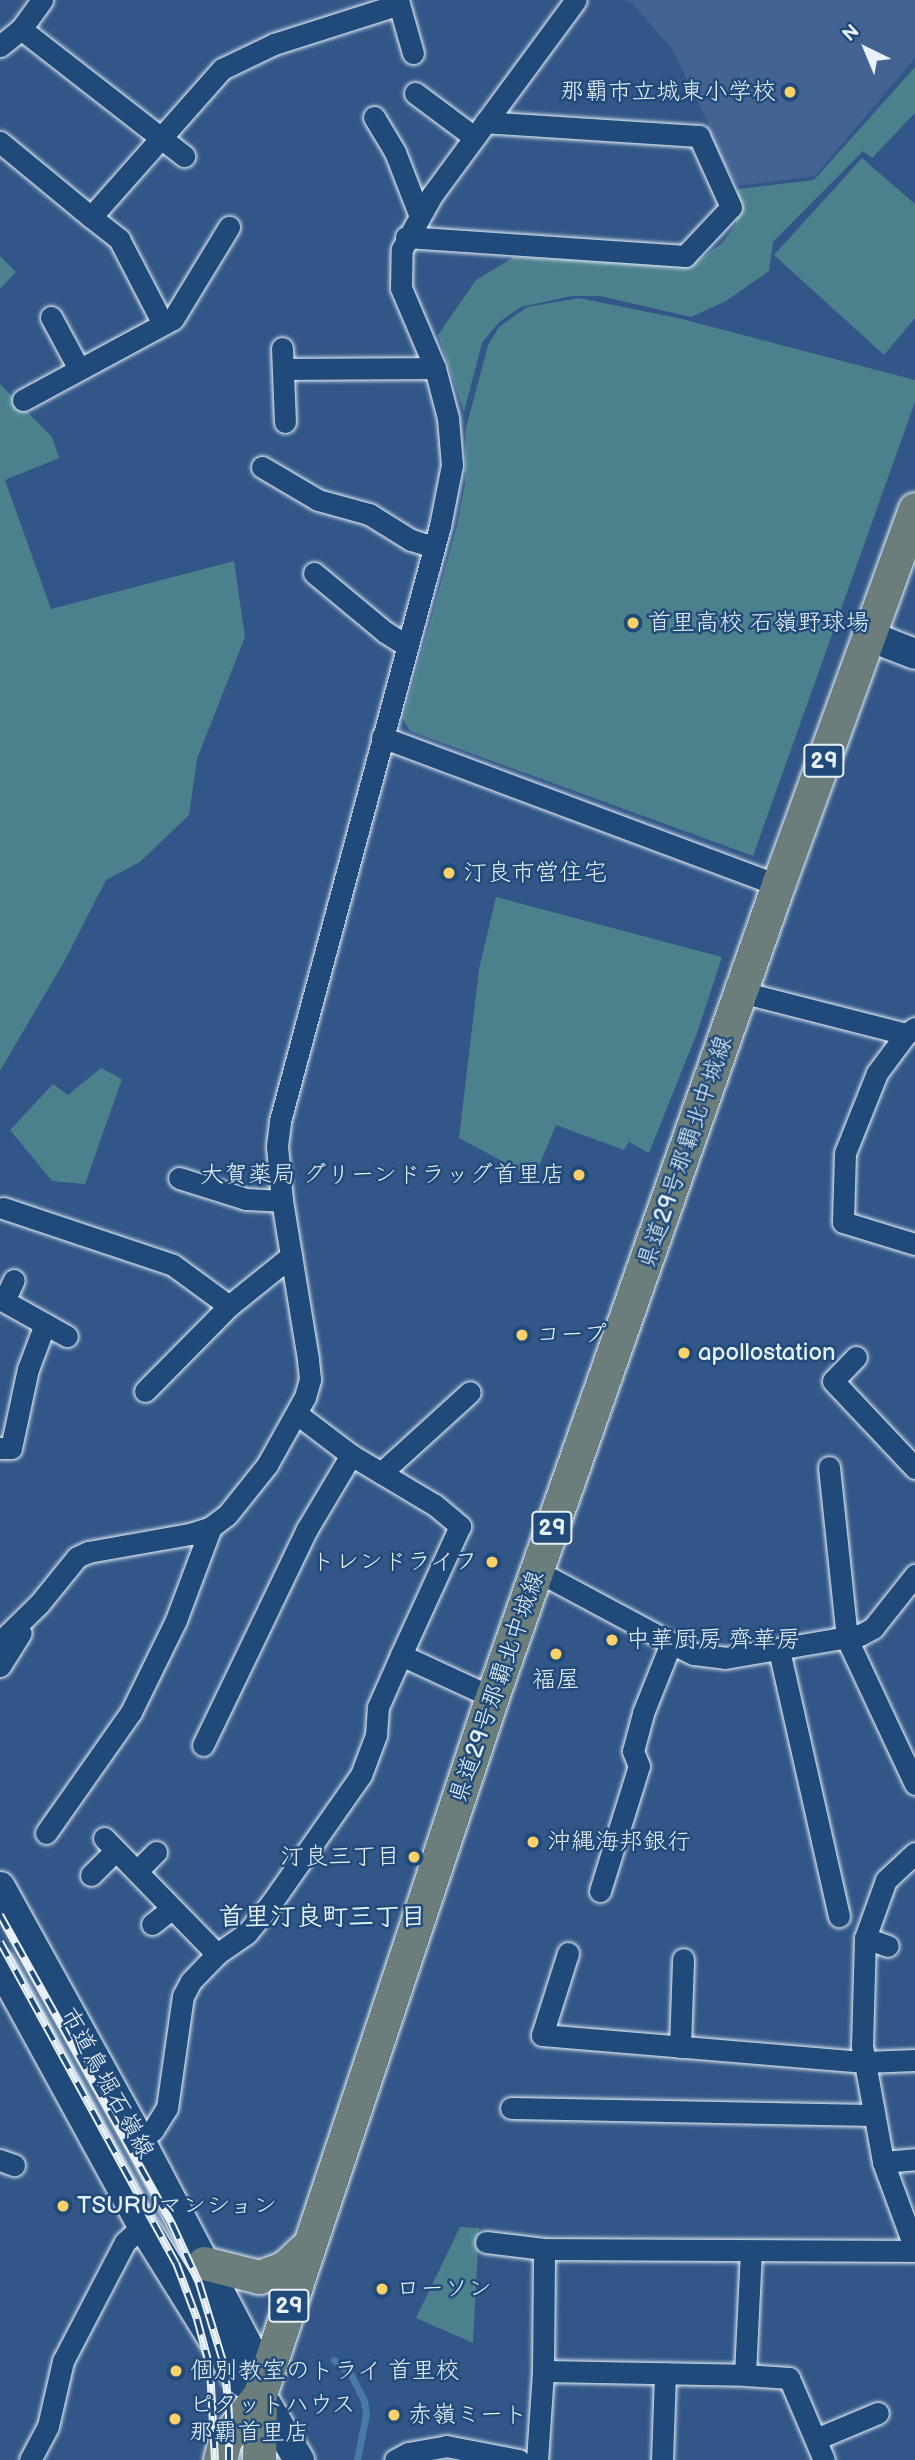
<!DOCTYPE html>
<html>
<head>
<meta charset="utf-8">
<style>
	body { margin:0 }
	#map { position:relative; width:915px; height:2460px; overflow:hidden; background:#315687; font-family:"Balsamiq Sans","Klee One",sans-serif }
	div>[style] { position:absolute }
	[style*='--x'] { left:calc(var(--x)*1px); top:calc(var(--y)*1px); width:calc(var(--w)*1px); rotate:calc(var(--a)*1deg) }
	.built>* { inset:0; background:#436393 }
	.green>* { inset:0; background:#4b808d }
	.stream>* { height:7px; margin:-3.5px; padding:0 3.5px; transform-origin:3.5px; border-radius:3.5px; background:#487aa5 }
	.roads { filter:drop-shadow(0 0 2px #e8f1f8) drop-shadow(0 0 2px #e8f1f8) }
	.street>* { height:21px; margin:-10.5px; padding:0 10.5px; transform-origin:10.5px; border-radius:10.5px; background:#1f4a7a }
	.secondary>* { height:30px; margin:-15px; padding:0 15px; transform-origin:15px; border-radius:15px; background:#1f4a7a }
	.primary>* { height:33px; margin:-16.5px; padding:0 16.5px; transform-origin:16.5px; border-radius:16.5px; background:#6c7e7c }
	.rail>* { height:8px; margin-top:-4px; transform-origin:0; background:repeating-linear-gradient(90deg,#1f4a7a 0 16px,#e8f1f8 0 32px); box-sizing:border-box; border-block:2px solid #e8f1f8 }
	.dots>* { width:19px; height:19px; translate:-50% -50%; box-sizing:border-box; border:4px solid #1f4a7a; border-radius:50% }
	span { translate:-50% -50%; white-space:nowrap; text-align:center; line-height:1.15; -webkit-text-stroke:5px #1f4a7a; paint-order:stroke }
	.shield-label span { padding:2px 5px; background:#1f4a7a; border:2px solid; border-radius:5px; -webkit-text-stroke-width:0 }
	.shield-label { font-size:23px; color:#e8f1f8; font-weight:700 }
	.poi-label { font-size:24px; color:#e8f1f8 }
	.right { translate:-100% -50%; text-align:right }
	.left { translate:0 -50%; text-align:left }
	.street-label { font-size:24px; color:#e8f1f8 }
	.neighbourhood-label { font-size:26px; color:#e8f1f8; font-weight:700 }
	.north { position:absolute; left:831px; top:14px; width:70px; height:70px; -webkit-text-stroke:5px #1f4a7a; paint-order:stroke; rotate:317deg; font-size:19px; font-weight:700; line-height:28px; text-align:center; color:#e8f1f8 }
	.north::after { content:''; display:block; margin:auto; width:24px; height:32px; background:#e8f1f8; clip-path:polygon(50% 0,100% 100%,50% 72%,0 100%) }
</style>
</head>
<body>
<div id="map">
	<div class="built">
		<i style="clip-path:polygon(624px 0,915px 0,915px 58px,815px 176px,738px 186px,704px 130px,709px 125px,672px 49px,632px 3px)"></i>
	</div>
	<div class="green">
		<i style="clip-path:polygon(915px 67px,915px 113px,872px 158px,863px 151px,773px 242px,769px 271px,726px 301px,691px 317px,600px 296px,572px 296px,521px 307px,499px 322px,482px 343px,464px 412px,438px 335px,476px 280px,514px 257px,670px 265px,696px 262px,722px 243px,736px 224px,738px 189px,814px 180px)"></i>
		<i style="clip-path:polygon(862px 158px,915px 204px,915px 318px,884px 355px,774px 255px)"></i>
		<i style="clip-path:polygon(0 256px,16px 272px,0 289px)"></i>
		<i style="clip-path:polygon(579px 298px,678px 318px,915px 380px,915px 402px,753px 856px,410px 731px,403px 719px,457px 526px,465px 484px,466px 428px,488px 345px,499px 327px,527px 307px)"></i>
		<i style="clip-path:polygon(0 384px,52px 437px,59px 458px,5px 480px,51px 609px,234px 561px,245px 637px,197px 759px,189px 815px,140px 862px,106px 880px,65px 960px,0 1071px)"></i>
		<i style="clip-path:polygon(496px 897px,722px 957px,697px 1033px,649px 1153px,629px 1142px,624px 1150px,556px 1125px,534px 1178px,459px 1138px,479px 969px)"></i>
		<i style="clip-path:polygon(101px 1068px,122px 1079px,85px 1184px,52px 1181px,10px 1130px,53px 1084px,68px 1095px)"></i>
		<i style="clip-path:polygon(460px 2227px,479px 2228px,473px 2343px,416px 2318px)"></i>
	</div>
	<div class="stream">
		<i style="--x:334;--y:2360;--w:21;--a:39"></i>
		<i style="--x:350;--y:2373;--w:31;--a:63"></i>
		<i style="--x:364;--y:2401;--w:13;--a:81"></i>
		<i style="--x:366;--y:2414;--w:47;--a:101.1"></i>
	</div>
	<div class="roads">
		<div class="street">
			<i style="--x:399;--y:4;--w:51;--a:74.1"></i>
			<i style="--x:21;--y:29;--w:207;--a:37.9"></i>
			<i style="--x:0;--y:46;--w:27;--a:-39"></i>
			<i style="--x:21;--y:29;--w:36;--a:-54"></i>
			<i style="--x:415;--y:93;--w:74;--a:36.7"></i>
			<i style="--x:374;--y:117;--w:41;--a:59"></i>
			<i style="--x:395;--y:152;--w:66;--a:68.8"></i>
			<i style="--x:0;--y:142;--w:118;--a:39.5"></i>
			<i style="--x:91;--y:217;--w:198;--a:-48.5"></i>
			<i style="--x:222;--y:69;--w:58;--a:-25.7"></i>
			<i style="--x:274;--y:44;--w:131;--a:-17.7"></i>
			<i style="--x:399;--y:4;--w:4;--a:-104"></i>
			<i style="--x:91;--y:217;--w:36;--a:38"></i>
			<i style="--x:119;--y:239;--w:96;--a:62.6"></i>
			<i style="--x:406;--y:237;--w:280;--a:3.9"></i>
			<i style="--x:685;--y:256;--w:67;--a:-46.8"></i>
			<i style="--x:731;--y:207;--w:78;--a:-114.3"></i>
			<i style="--x:699;--y:136;--w:214;--a:-176.3"></i>
			<i style="--x:51;--y:317;--w:59;--a:61.7"></i>
			<i style="--x:282;--y:348;--w:74;--a:87.7"></i>
			<i style="--x:285;--y:369;--w:150;--a:-0.4"></i>
			<i style="--x:23;--y:400;--w:170;--a:-28.4"></i>
			<i style="--x:173;--y:319;--w:108;--a:-58.7"></i>
			<i style="--x:262;--y:467;--w:65;--a:30.5"></i>
			<i style="--x:318;--y:500;--w:53;--a:15.4"></i>
			<i style="--x:369;--y:514;--w:49;--a:31.8"></i>
			<i style="--x:411;--y:540;--w:24;--a:17"></i>
			<i style="--x:314;--y:573;--w:92;--a:39.7"></i>
			<i style="--x:385;--y:632;--w:25;--a:32"></i>
			<i style="--x:382;--y:737;--w:423;--a:20.5"></i>
			<i style="--x:741;--y:992;--w:170;--a:14.3"></i>
			<i style="--x:915;--y:1028;--w:11;--a:146"></i>
			<i style="--x:906;--y:1034;--w:49;--a:126.6"></i>
			<i style="--x:877;--y:1073;--w:86;--a:111.8"></i>
			<i style="--x:845;--y:1153;--w:69;--a:91.7"></i>
			<i style="--x:843;--y:1222;--w:75;--a:17"></i>
			<i style="--x:179;--y:1178;--w:70;--a:17.4"></i>
			<i style="--x:246;--y:1199;--w:36;--a:3"></i>
			<i style="--x:3;--y:1208;--w:179;--a:18.5"></i>
			<i style="--x:173;--y:1265;--w:69;--a:36.2"></i>
			<i style="--x:229;--y:1306;--w:80;--a:-38.9"></i>
			<i style="--x:45;--y:1324;--w:25;--a:29"></i>
			<i style="--x:856;--y:1357;--w:33;--a:134"></i>
			<i style="--x:833;--y:1381;--w:120;--a:46.7"></i>
			<i style="--x:145;--y:1391;--w:120;--a:-45.3"></i>
			<i style="--x:297;--y:1414;--w:68;--a:37.2"></i>
			<i style="--x:351;--y:1455;--w:98;--a:30.8"></i>
			<i style="--x:435;--y:1505;--w:33;--a:40"></i>
			<i style="--x:460;--y:1526;--w:142;--a:114.6"></i>
			<i style="--x:401;--y:1655;--w:100;--a:24.8"></i>
			<i style="--x:0;--y:1448;--w:11;--a:0"></i>
			<i style="--x:11;--y:1448;--w:81;--a:-77.9"></i>
			<i style="--x:28;--y:1369;--w:48;--a:-69.3"></i>
			<i style="--x:45;--y:1324;--w:47;--a:-150.7"></i>
			<i style="--x:4;--y:1301;--w:23;--a:-65"></i>
			<i style="--x:829;--y:1467;--w:173;--a:84"></i>
			<i style="--x:847;--y:1639;--w:160;--a:64.9"></i>
			<i style="--x:381;--y:1473;--w:120;--a:-42.3"></i>
			<i style="--x:537;--y:1571;--w:152;--a:28.2"></i>
			<i style="--x:671;--y:1643;--w:25;--a:26"></i>
			<i style="--x:694;--y:1654;--w:31;--a:7"></i>
			<i style="--x:725;--y:1658;--w:137;--a:-9.7"></i>
			<i style="--x:860;--y:1635;--w:15;--a:-28"></i>
			<i style="--x:873;--y:1628;--w:68;--a:-51.6"></i>
			<i style="--x:0;--y:1642;--w:54;--a:-44.3"></i>
			<i style="--x:39;--y:1604;--w:60;--a:-51"></i>
			<i style="--x:77;--y:1557;--w:12;--a:-24"></i>
			<i style="--x:88;--y:1552;--w:104;--a:-10"></i>
			<i style="--x:190;--y:1534;--w:22;--a:-18"></i>
			<i style="--x:211;--y:1527;--w:20;--a:-37"></i>
			<i style="--x:227;--y:1515;--w:64;--a:-51.3"></i>
			<i style="--x:267;--y:1465;--w:78;--a:-60.8"></i>
			<i style="--x:305;--y:1397;--w:19;--a:-74"></i>
			<i style="--x:310;--y:1379;--w:20;--a:-96"></i>
			<i style="--x:308;--y:1359;--w:160;--a:-99.3"></i>
			<i style="--x:282;--y:1201;--w:55;--a:-95.2"></i>
			<i style="--x:277;--y:1146;--w:25;--a:-83"></i>
			<i style="--x:280;--y:1121;--w:616;--a:-74.95"></i>
			<i style="--x:440;--y:526;--w:62;--a:-78.9"></i>
			<i style="--x:452;--y:465;--w:47;--a:-94.9"></i>
			<i style="--x:448;--y:418;--w:52;--a:-104.6"></i>
			<i style="--x:435;--y:368;--w:87;--a:-113"></i>
			<i style="--x:401;--y:288;--w:39;--a:-89"></i>
			<i style="--x:402;--y:249;--w:62;--a:-60.9"></i>
			<i style="--x:432;--y:195;--w:242;--a:-53.6"></i>
			<i style="--x:779;--y:1650;--w:273;--a:77.3"></i>
			<i style="--x:0;--y:1666;--w:39;--a:-58"></i>
			<i style="--x:203;--y:1745;--w:240;--a:-64.3"></i>
			<i style="--x:307;--y:1529;--w:86;--a:-59.3"></i>
			<i style="--x:46;--y:1833;--w:148;--a:-54.9"></i>
			<i style="--x:131;--y:1712;--w:102;--a:-63.9"></i>
			<i style="--x:176;--y:1620;--w:99;--a:-69.4"></i>
			<i style="--x:104;--y:1838;--w:162;--a:45.8"></i>
			<i style="--x:915;--y:1853;--w:40;--a:137"></i>
			<i style="--x:886;--y:1880;--w:62;--a:109.9"></i>
			<i style="--x:865;--y:1938;--w:108;--a:91.6"></i>
			<i style="--x:862;--y:2046;--w:118;--a:79.7"></i>
			<i style="--x:883;--y:2162;--w:93;--a:69.8"></i>
			<i style="--x:137;--y:1871;--w:27;--a:-45"></i>
			<i style="--x:91;--y:1875;--w:34;--a:-45"></i>
			<i style="--x:600;--y:1891;--w:131;--a:-72.7"></i>
			<i style="--x:639;--y:1766;--w:16;--a:-112"></i>
			<i style="--x:633;--y:1751;--w:39;--a:-75"></i>
			<i style="--x:643;--y:1713;--w:75;--a:-68.2"></i>
			<i style="--x:152;--y:1924;--w:24;--a:-38"></i>
			<i style="--x:865;--y:1938;--w:24;--a:19"></i>
			<i style="--x:568;--y:1953;--w:86;--a:107.6"></i>
			<i style="--x:542;--y:2035;--w:324;--a:4.8"></i>
			<i style="--x:865;--y:2062;--w:50;--a:-2.3"></i>
			<i style="--x:680;--y:2047;--w:88;--a:-88"></i>
			<i style="--x:511;--y:2108;--w:363;--a:1.1"></i>
			<i style="--x:140;--y:2141;--w:17;--a:-40"></i>
			<i style="--x:153;--y:2130;--w:26;--a:-58"></i>
			<i style="--x:167;--y:2108;--w:113;--a:-81.9"></i>
			<i style="--x:183;--y:1996;--w:17;--a:-62"></i>
			<i style="--x:191;--y:1981;--w:37;--a:-46"></i>
			<i style="--x:217;--y:1954;--w:37;--a:-35"></i>
			<i style="--x:247;--y:1933;--w:40;--a:-51"></i>
			<i style="--x:272;--y:1902;--w:155;--a:-55"></i>
			<i style="--x:361;--y:1775;--w:43;--a:-69.4"></i>
			<i style="--x:376;--y:1735;--w:28;--a:-86"></i>
			<i style="--x:378;--y:1707;--w:57;--a:-66.1"></i>
			<i style="--x:0;--y:2160;--w:15;--a:20"></i>
			<i style="--x:883;--y:2162;--w:32;--a:-5"></i>
			<i style="--x:486;--y:2242;--w:58;--a:6.9"></i>
			<i style="--x:751;--y:2251;--w:124;--a:92.8"></i>
			<i style="--x:745;--y:2375;--w:44;--a:3.9"></i>
			<i style="--x:789;--y:2378;--w:89;--a:66.9"></i>
			<i style="--x:543;--y:2371;--w:202;--a:1.1"></i>
			<i style="--x:816;--y:2439;--w:67;--a:-22.8"></i>
			<i style="--x:30;--y:2460;--w:38;--a:-62"></i>
			<i style="--x:48;--y:2426;--w:67;--a:-77"></i>
			<i style="--x:63;--y:2361;--w:134;--a:-62.5"></i>
			<i style="--x:125;--y:2242;--w:24;--a:-42"></i>
			<i style="--x:395;--y:2460;--w:15;--a:-28"></i>
			<i style="--x:408;--y:2453;--w:39;--a:-10"></i>
			<i style="--x:446;--y:2446;--w:74;--a:10.9"></i>
			<i style="--x:537;--y:2460;--w:89;--a:-86.1"></i>
			<i style="--x:543;--y:2371;--w:122;--a:-89.5"></i>
			<i style="--x:544;--y:2249;--w:371;--a:0.3"></i>
			<i style="--x:662;--y:2460;--w:87;--a:-88"></i>
		</div>
		<div class="secondary">
			<i style="--x:869;--y:636;--w:49;--a:21.4"></i>
			<i style="--x:0;--y:1887;--w:290;--a:61.1"></i>
			<i style="--x:140;--y:2141;--w:254;--a:62.3"></i>
			<i style="--x:258;--y:2366;--w:28;--a:86"></i>
			<i style="--x:0;--y:1965;--w:298;--a:61.3"></i>
			<i style="--x:143;--y:2226;--w:178;--a:58.1"></i>
			<i style="--x:237;--y:2377;--w:29;--a:36"></i>
			<i style="--x:260;--y:2394;--w:77;--a:59.4"></i>
		</div>
		<div class="primary">
			<i style="--x:204;--y:2263;--w:57;--a:14.3"></i>
			<i style="--x:259;--y:2277;--w:27;--a:-20"></i>
			<i style="--x:284;--y:2268;--w:34;--a:-43"></i>
			<i style="--x:220;--y:2460;--w:21;--a:-76"></i>
			<i style="--x:225;--y:2440;--w:58;--a:-52.7"></i>
			<i style="--x:260;--y:2394;--w:735;--a:-71.59"></i>
			<i style="--x:492;--y:1697;--w:861;--a:-70.6"></i>
			<i style="--x:778;--y:885;--w:400;--a:-70"></i>
			<i style="--x:259;--y:2460;--w:66;--a:-89.1"></i>
		</div>
	</div>
	<div class="rail">
		<i style="--x:0;--y:1915;--w:354;--a:60.9"></i>
		<i style="--x:172;--y:2224;--w:65;--a:65.4"></i>
		<i style="--x:199;--y:2283;--w:89;--a:73"></i>
		<i style="--x:225;--y:2368;--w:47;--a:85.1"></i>
		<i style="--x:229;--y:2415;--w:45;--a:90"></i>
		<i style="--x:0;--y:1942;--w:366;--a:61.3"></i>
		<i style="--x:176;--y:2263;--w:60;--a:69.4"></i>
		<i style="--x:197;--y:2319;--w:51;--a:75.1"></i>
		<i style="--x:210;--y:2368;--w:92;--a:86.9"></i>
	</div>
	<div class="dots">
		<i style="left:790px;top:92px;background:#ffd166"></i>
		<i style="left:633px;top:623px;background:#ffd166"></i>
		<i style="left:449px;top:873px;background:#ffd166"></i>
		<i style="left:579px;top:1175px;background:#ffd166"></i>
		<i style="left:522px;top:1335px;background:#ffd166"></i>
		<i style="left:684px;top:1353px;background:#ffd166"></i>
		<i style="left:492px;top:1562px;background:#ffd166"></i>
		<i style="left:612px;top:1640px;background:#ffd166"></i>
		<i style="left:556px;top:1654px;background:#ffd166"></i>
		<i style="left:533px;top:1842px;background:#ffd166"></i>
		<i style="left:414px;top:1857px;background:#ffd166"></i>
		<i style="left:63px;top:2206px;background:#ffd166"></i>
		<i style="left:382px;top:2289px;background:#ffd166"></i>
		<i style="left:176px;top:2371px;background:#ffd166"></i>
		<i style="left:394px;top:2415px;background:#ffd166"></i>
		<i style="left:175px;top:2419px;background:#ffd166"></i>
	</div>
	<div class="shield-label">
		<span style="left:824px;top:761px">29</span>
		<span style="left:552px;top:1528px">29</span>
		<span style="left:289px;top:2306px">29</span>
	</div>
	<div class="poi-label">
		<span class="right" style="left:776px;top:92px">那覇市立城東小学校</span>
		<span class="left" style="left:647px;top:623px">首里高校 石嶺野球場</span>
		<span class="left" style="left:463px;top:873px">汀良市営住宅</span>
		<span class="right" style="left:565px;top:1175px">大賀薬局 グリーンドラッグ首里店</span>
		<span class="left" style="left:536px;top:1335px">コープ</span>
		<span class="left" style="left:698px;top:1353px">apollostation</span>
		<span class="right" style="left:478px;top:1562px">トレンドライフ</span>
		<span class="left" style="left:626px;top:1640px">中華厨房 齊華房</span>
		<span style="left:556px;top:1680px">福屋</span>
		<span class="left" style="left:547px;top:1842px">沖縄海邦銀行</span>
		<span class="right" style="left:400px;top:1857px">汀良三丁目</span>
		<span class="left" style="left:77px;top:2206px">TSURUマンション</span>
		<span class="left" style="left:396px;top:2289px">ローソン</span>
		<span class="left" style="left:190px;top:2371px">個別教室のトライ 首里校</span>
		<span class="left" style="left:189px;top:2419px">ピタットハウス<br>那覇首里店</span>
		<span class="left" style="left:408px;top:2415px">赤嶺ミート</span>
	</div>
	<div class="street-label">
		<span style="left:685px;top:1152px;rotate:-71deg">県道29号那覇北中城線</span>
		<span style="left:497px;top:1687px;rotate:-71deg">県道29号那覇北中城線</span>
		<span style="left:107px;top:2083px;rotate:61deg">市道鳥堀石嶺線</span>
	</div>
	<div class="neighbourhood-label">
		<span style="left:322px;top:1918px">首里汀良町三丁目</span>
	</div>
	<div class="north">N</div>
</div>
</body>
</html>
